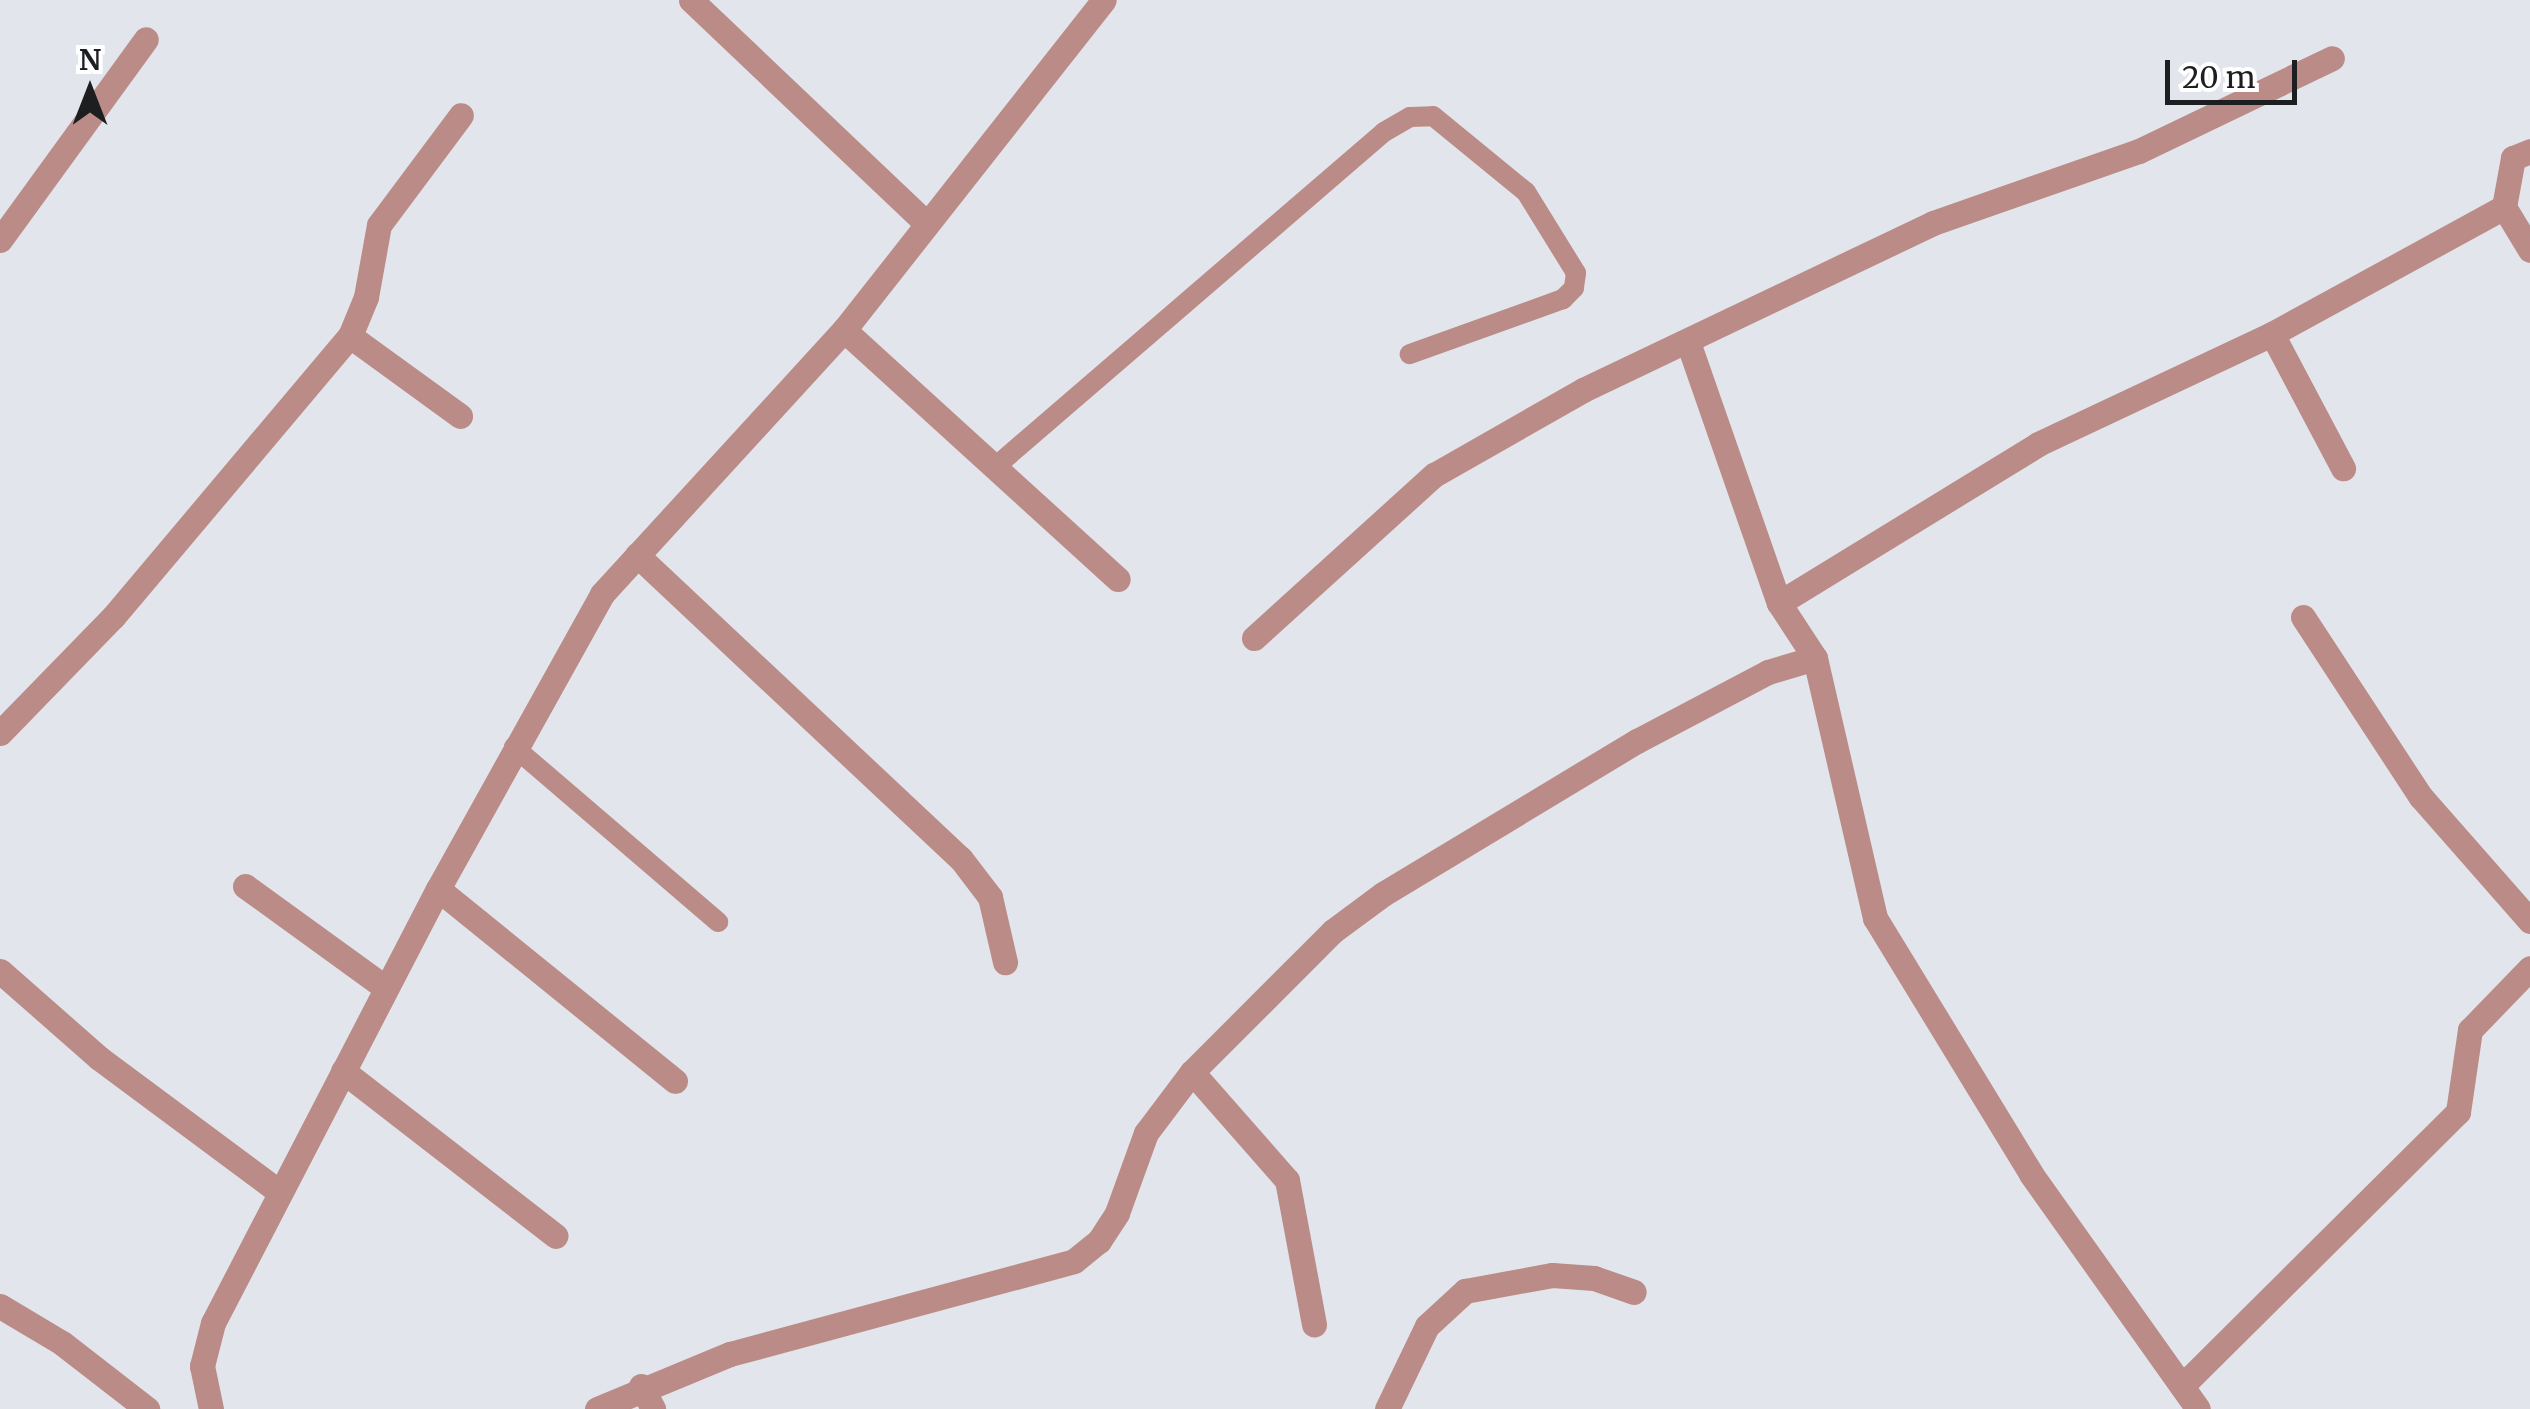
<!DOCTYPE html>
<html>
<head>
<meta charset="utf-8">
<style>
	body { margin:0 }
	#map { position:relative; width:2530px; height:1409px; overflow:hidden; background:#e2e5eb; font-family:Merriweather,serif }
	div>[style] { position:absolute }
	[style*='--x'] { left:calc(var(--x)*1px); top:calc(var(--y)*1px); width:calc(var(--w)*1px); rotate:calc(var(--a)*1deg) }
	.lane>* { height:20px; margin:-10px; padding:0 10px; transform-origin:10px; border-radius:10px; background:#ba8b87 }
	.street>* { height:25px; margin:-12.5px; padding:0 12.5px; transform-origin:12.5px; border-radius:12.5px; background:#ba8b87 }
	span { translate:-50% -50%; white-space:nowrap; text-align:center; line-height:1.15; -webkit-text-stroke:10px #fff; paint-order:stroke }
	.north { position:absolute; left:40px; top:40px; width:100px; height:100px; -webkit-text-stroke:8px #fff; paint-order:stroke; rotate:0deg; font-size:28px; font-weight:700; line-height:40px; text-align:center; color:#1d1e20 }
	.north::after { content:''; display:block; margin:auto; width:35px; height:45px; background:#1d1e20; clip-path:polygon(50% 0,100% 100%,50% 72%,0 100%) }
	.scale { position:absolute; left:2165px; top:60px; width:132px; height:45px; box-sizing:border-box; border:5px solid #1d1e20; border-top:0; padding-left:12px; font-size:30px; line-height:35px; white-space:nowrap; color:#1d1e20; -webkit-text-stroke:8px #fff; paint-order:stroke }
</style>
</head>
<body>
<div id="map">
	<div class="lane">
		<i style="--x:995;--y:467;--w:513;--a:-40.73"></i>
		<i style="--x:1384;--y:132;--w:30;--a:-30"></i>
		<i style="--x:1410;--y:117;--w:23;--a:-2"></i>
		<i style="--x:1433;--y:116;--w:120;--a:39.3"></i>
		<i style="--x:1526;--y:192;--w:95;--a:58.3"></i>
		<i style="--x:1576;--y:273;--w:15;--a:98"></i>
		<i style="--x:1574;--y:288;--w:16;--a:135"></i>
		<i style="--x:1563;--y:299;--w:163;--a:160.2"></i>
		<i style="--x:514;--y:747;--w:269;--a:40.6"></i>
	</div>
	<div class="street">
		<i style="--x:691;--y:0;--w:323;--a:43.5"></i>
		<i style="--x:2504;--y:207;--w:50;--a:58.8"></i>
		<i style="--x:0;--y:240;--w:248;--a:-54"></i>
		<i style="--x:844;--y:330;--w:370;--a:42.3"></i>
		<i style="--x:2272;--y:334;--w:152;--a:62.1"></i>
		<i style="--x:350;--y:336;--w:136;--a:36"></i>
		<i style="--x:1688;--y:342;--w:276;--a:70.8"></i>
		<i style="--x:1779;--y:603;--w:66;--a:56.8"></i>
		<i style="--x:1815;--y:658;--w:267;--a:77"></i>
		<i style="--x:1875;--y:918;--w:300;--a:58.6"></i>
		<i style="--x:2031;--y:1174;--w:288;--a:54.6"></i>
		<i style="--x:637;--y:555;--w:444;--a:43.2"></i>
		<i style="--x:961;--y:859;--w:48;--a:52.7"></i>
		<i style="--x:990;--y:897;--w:67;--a:77"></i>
		<i style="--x:1779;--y:603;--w:304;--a:-31.5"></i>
		<i style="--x:2038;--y:444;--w:259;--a:-25.2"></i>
		<i style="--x:2272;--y:334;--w:264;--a:-28.7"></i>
		<i style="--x:2504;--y:207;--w:50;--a:-79.6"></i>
		<i style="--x:2513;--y:158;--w:18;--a:-22"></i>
		<i style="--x:2303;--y:617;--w:215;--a:56.8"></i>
		<i style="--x:2421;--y:797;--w:165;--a:48.7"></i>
		<i style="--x:1254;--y:638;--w:243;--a:-42.2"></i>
		<i style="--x:1434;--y:475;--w:172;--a:-29.7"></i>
		<i style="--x:1583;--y:390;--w:388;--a:-25.5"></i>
		<i style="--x:1933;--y:223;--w:218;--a:-19.3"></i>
		<i style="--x:2139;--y:151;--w:214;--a:-25.7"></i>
		<i style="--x:0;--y:733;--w:162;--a:-45.8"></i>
		<i style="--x:113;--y:617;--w:368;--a:-49.9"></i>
		<i style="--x:350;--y:336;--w:42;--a:-67.7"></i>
		<i style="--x:366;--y:297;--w:73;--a:-79.8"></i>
		<i style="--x:379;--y:225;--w:137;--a:-53.3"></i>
		<i style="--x:245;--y:886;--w:174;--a:35.9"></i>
		<i style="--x:438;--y:889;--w:305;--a:39"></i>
		<i style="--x:0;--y:971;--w:132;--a:41.3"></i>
		<i style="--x:99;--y:1058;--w:223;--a:36.6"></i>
		<i style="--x:343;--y:1071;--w:269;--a:37.8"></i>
		<i style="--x:1192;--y:1072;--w:144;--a:48.7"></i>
		<i style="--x:1287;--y:1180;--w:147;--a:79.4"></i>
		<i style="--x:0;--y:1306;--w:72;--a:30.8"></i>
		<i style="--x:62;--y:1343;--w:108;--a:37.8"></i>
		<i style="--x:641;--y:1386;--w:26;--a:62"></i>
		<i style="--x:2182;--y:1386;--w:389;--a:-44.8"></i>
		<i style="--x:2458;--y:1112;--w:83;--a:-81.7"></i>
		<i style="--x:2470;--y:1030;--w:86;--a:-45.9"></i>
		<i style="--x:211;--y:1409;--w:44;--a:-101.8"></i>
		<i style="--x:202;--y:1366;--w:44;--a:-75.7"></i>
		<i style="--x:213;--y:1323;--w:489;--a:-62.6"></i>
		<i style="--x:438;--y:889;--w:338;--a:-60.9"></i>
		<i style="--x:602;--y:594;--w:358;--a:-47.5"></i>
		<i style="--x:844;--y:330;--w:420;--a:-51.8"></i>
		<i style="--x:597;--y:1409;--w:144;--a:-22.5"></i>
		<i style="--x:730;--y:1354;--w:356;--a:-15.1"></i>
		<i style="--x:1074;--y:1261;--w:32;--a:-39"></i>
		<i style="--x:1099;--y:1241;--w:33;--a:-57"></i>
		<i style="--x:1117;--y:1213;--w:85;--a:-70.1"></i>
		<i style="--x:1146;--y:1133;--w:76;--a:-53"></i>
		<i style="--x:1192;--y:1072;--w:199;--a:-45"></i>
		<i style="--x:1333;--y:931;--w:62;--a:-36.5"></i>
		<i style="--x:1383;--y:894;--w:297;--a:-31.1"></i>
		<i style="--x:1637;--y:741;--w:148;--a:-27.8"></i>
		<i style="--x:1768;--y:672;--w:49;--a:-16.6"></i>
		<i style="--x:1387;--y:1409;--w:92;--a:-64.3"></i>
		<i style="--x:1427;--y:1326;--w:52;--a:-42.6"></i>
		<i style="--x:1465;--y:1291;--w:88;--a:-10.4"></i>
		<i style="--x:1552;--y:1275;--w:42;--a:4.1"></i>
		<i style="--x:1594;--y:1278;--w:42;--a:19.3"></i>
	</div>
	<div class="north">N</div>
	<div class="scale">20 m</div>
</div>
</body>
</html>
